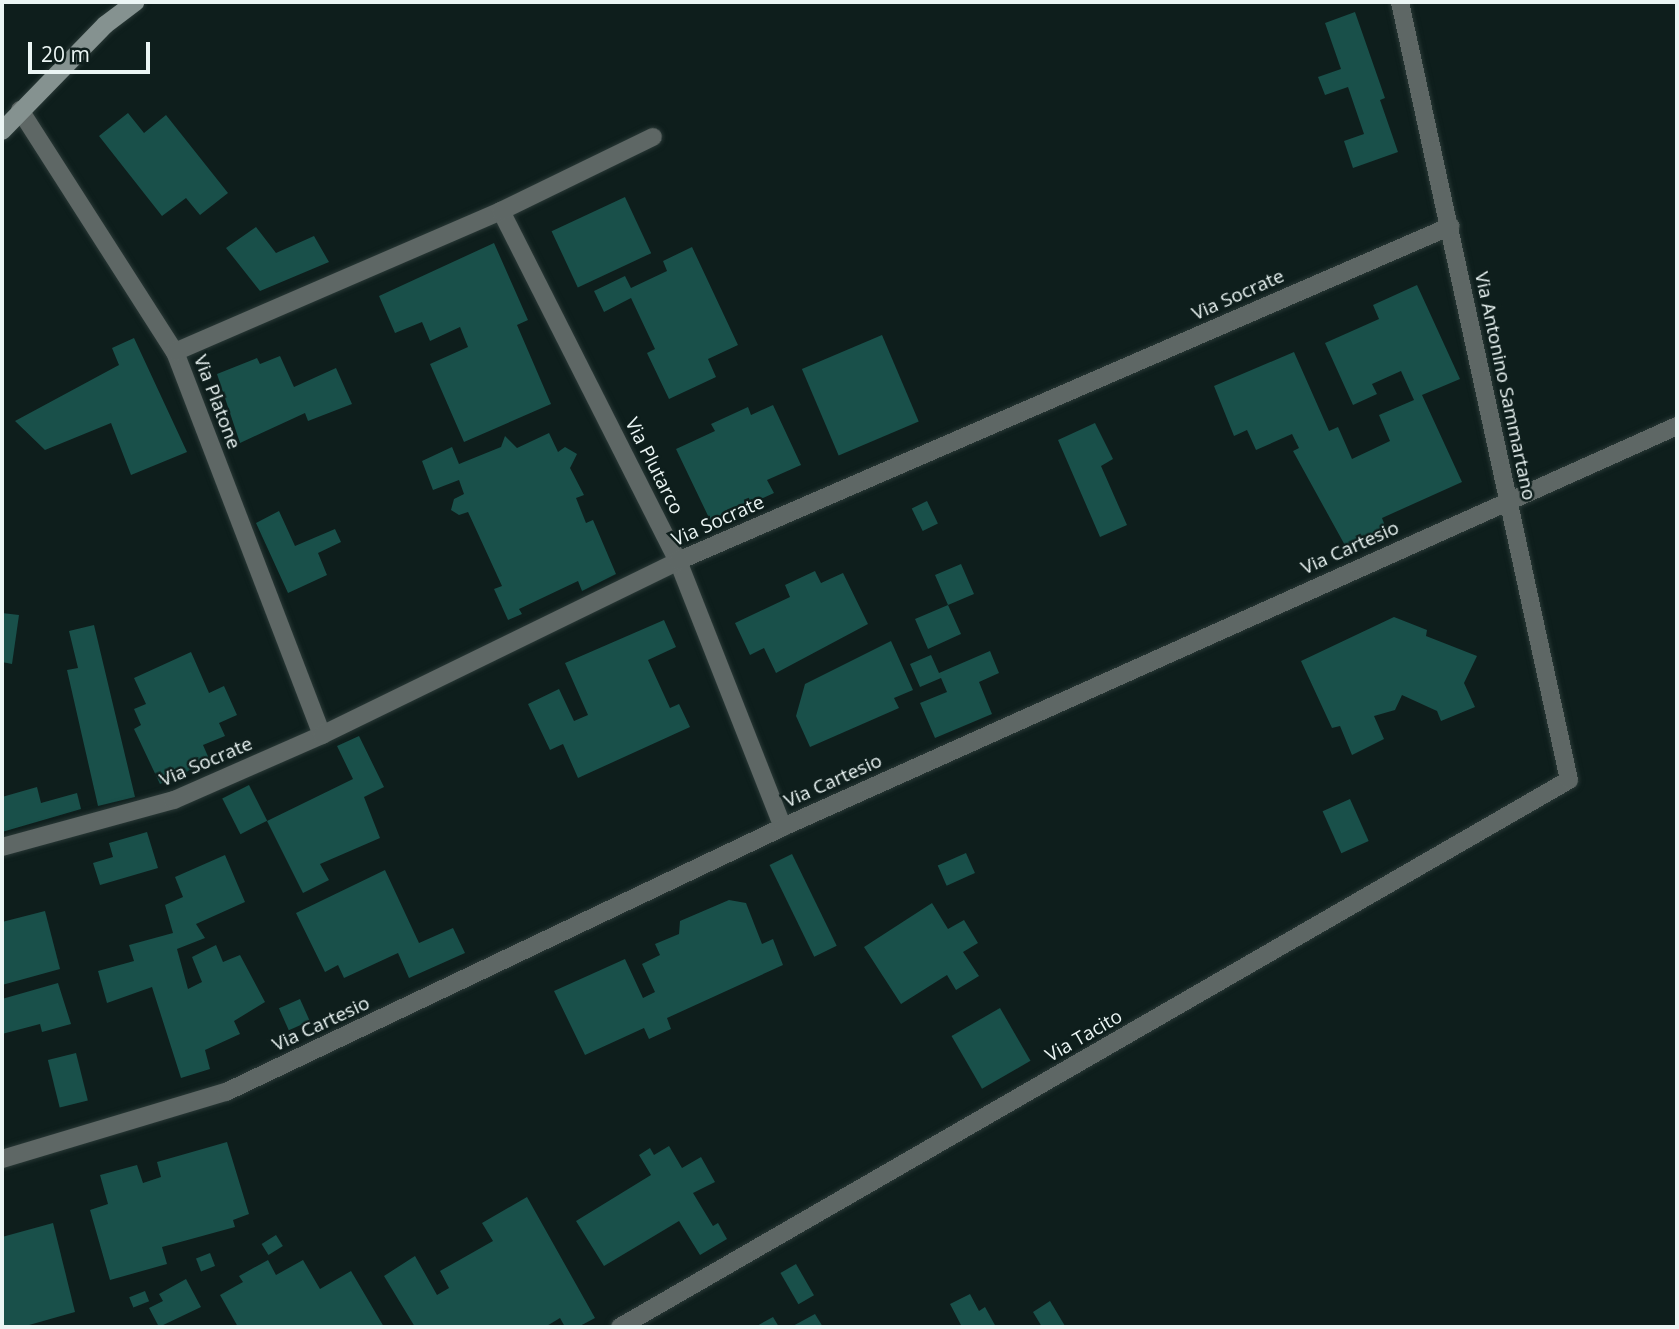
<!DOCTYPE html>
<html>
<head>
<meta charset="utf-8">
<style>
	body { margin:0 }
	#map { position:relative; width:1679px; height:1329px; overflow:hidden; background:#0e1e1c; font-family:"Open Sans",sans-serif }
	div>[style] { position:absolute }
	[style*='--x'] { left:calc(var(--x)*1px); top:calc(var(--y)*1px); width:calc(var(--w)*1px); rotate:calc(var(--a)*1deg) }
	.building>* { inset:0; background:#19504a; transform-origin:0 0 }
	.roads { filter:drop-shadow(0 0 2px #293836) drop-shadow(0 0 2px #293836) }
	.minor>* { height:18px; margin:-9px; padding:0 9px; transform-origin:9px; border-radius:9px; background:#5e6765 }
	.secondary>* { height:18px; margin:-9px; padding:0 9px; transform-origin:9px; border-radius:9px; background:#859290 }
	span { translate:-50% -50%; white-space:nowrap; text-align:center; line-height:1.15; -webkit-text-stroke:5px #0e1e1c; paint-order:stroke }
	.street-label { font-size:19px; color:#ebf5f4 }
	.frame { position:absolute; inset:0; border:4px solid #ebf5f4; pointer-events:none }
	.scale { position:absolute; left:28px; top:42px; width:122px; height:32px; box-sizing:border-box; border:4px solid #ebf5f4; border-top:0; padding-left:9px; font-size:21px; line-height:24px; white-space:nowrap; color:#ebf5f4; -webkit-text-stroke:5px #0e1e1c; paint-order:stroke }
</style>
</head>
<body>
<div id="map">
	<div class="building">
		<i style="clip-path:polygon(1355px 12px,1385px 98px,1380px 100px,1398px 152px,1353px 168px,1344px 141px,1364px 134px,1348px 87px,1325px 95px,1318px 77px,1341px 69px,1325px 23px)"></i>
		<i style="clip-path:polygon(128px 113px,144px 133px,166px 115px,228px 193px,200px 215px,186px 198px,162px 216px,99px 136px)"></i>
		<i style="left:625px;top:197px;width:62px;height:81px;rotate:65deg"></i>
		<i style="clip-path:polygon(256px 227px,276px 253px,314px 236px,329px 262px,260px 291px,226px 248px)"></i>
		<i style="clip-path:polygon(494px 243px,528px 320px,517px 325px,551px 404px,464px 442px,430px 364px,468px 347px,460px 327px,430px 341px,422px 322px,395px 333px,379px 296px)"></i>
		<i style="clip-path:polygon(692px 247px,738px 345px,708px 359px,716px 377px,669px 399px,647px 353px,655px 349px,631px 298px,604px 312px,594px 291px,625px 276px,631px 288px,667px 271px,663px 261px)"></i>
		<i style="clip-path:polygon(1417px 285px,1460px 379px,1422px 395px,1462px 482px,1382px 518px,1387px 531px,1347px 549px,1293px 451px,1299px 448px,1292px 434px,1256px 450px,1247px 430px,1234px 436px,1214px 386px,1294px 352px,1329px 431px,1338px 427px,1352px 459px,1390px 441px,1379px 415px,1414px 400px,1401px 371px,1372px 384px,1377px 394px,1353px 405px,1325px 343px,1379px 319px,1373px 305px)"></i>
		<i style="left:882px;top:335px;width:94px;height:87px;rotate:67deg"></i>
		<i style="clip-path:polygon(134px 338px,187px 452px,131px 475px,111px 423px,45px 450px,15px 421px,119px 365px,112px 348px)"></i>
		<i style="clip-path:polygon(280px 356px,294px 387px,336px 368px,352px 404px,308px 421px,305px 413px,240px 443px,217px 374px,257px 358px,260px 364px)"></i>
		<i style="clip-path:polygon(773px 405px,801px 465px,767px 480px,774px 493px,711px 522px,676px 449px,715px 431px,711px 424px,748px 407px,751px 415px)"></i>
		<i style="clip-path:polygon(1095px 423px,1113px 459px,1101px 466px,1127px 525px,1100px 537px,1058px 440px)"></i>
		<i style="clip-path:polygon(549px 433px,558px 452px,565px 447px,577px 454px,570px 468px,584px 495px,576px 498px,586px 523px,593px 520px,616px 574px,582px 591px,578px 581px,519px 609px,522px 614px,508px 620px,494px 589px,502px 586px,468px 512px,459px 515px,451px 510px,454px 499px,464px 494px,459px 480px,433px 490px,422px 461px,452px 447px,459px 464px,501px 447px,505px 436px,517px 448px)"></i>
		<i style="left:927px;top:501px;width:25px;height:17px;rotate:64deg"></i>
		<i style="clip-path:polygon(279px 511px,295px 546px,335px 529px,341px 542px,318px 553px,327px 575px,288px 593px,256px 523px)"></i>
		<i style="clip-path:polygon(961px 564px,974px 594px,948px 605px,961px 634px,928px 649px,915px 619px,948px 605px,935px 575px)"></i>
		<i style="clip-path:polygon(815px 571px,821px 583px,843px 573px,868px 624px,776px 673px,764px 648px,750px 655px,735px 623px,790px 597px,785px 585px)"></i>
		<i style="clip-path:polygon(2px 613px,19px 615px,12px 664px,2px 662px)"></i>
		<i style="clip-path:polygon(1394px 617px,1427px 630px,1426px 636px,1477px 656px,1464px 683px,1475px 707px,1441px 721px,1437px 711px,1402px 695px,1395px 710px,1374px 716px,1384px 739px,1352px 755px,1340px 726px,1332px 728px,1301px 661px)"></i>
		<i style="clip-path:polygon(664px 620px,676px 647px,648px 660px,670px 708px,679px 704px,690px 727px,578px 778px,563px 744px,550px 750px,528px 704px,559px 689px,574px 721px,588px 715px,565px 663px)"></i>
		<i style="clip-path:polygon(94px 625px,135px 797px,98px 806px,67px 670px,78px 668px,69px 631px)"></i>
		<i style="clip-path:polygon(891px 641px,913px 690px,894px 698px,899px 708px,810px 747px,796px 716px,805px 684px)"></i>
		<i style="clip-path:polygon(990px 651px,999px 673px,979px 682px,992px 714px,935px 738px,920px 703px,947px 692px,941px 678px,920px 687px,910px 664px,931px 655px,939px 673px)"></i>
		<i style="clip-path:polygon(191px 652px,209px 693px,224px 686px,237px 715px,219px 723px,225px 736px,203px 745px,210px 761px,160px 784px,134px 729px,141px 725px,134px 709px,146px 704px,134px 678px)"></i>
		<i style="clip-path:polygon(359px 736px,384px 787px,364px 797px,380px 838px,320px 864px,329px 880px,303px 893px,267px 821px,353px 779px,337px 746px)"></i>
		<i style="left:249px;top:785px;width:40px;height:30px;rotate:63deg"></i>
		<i style="clip-path:polygon(37px 787px,41px 803px,77px 793px,81px 809px,2px 832px,2px 797px)"></i>
		<i style="left:1350px;top:799px;width:46px;height:30px;rotate:66deg"></i>
		<i style="clip-path:polygon(147px 832px,158px 868px,100px 885px,93px 863px,113px 857px,109px 843px)"></i>
		<i style="left:966px;top:853px;width:22px;height:31px;rotate:66deg"></i>
		<i style="left:792px;top:854px;width:102px;height:25px;rotate:64deg"></i>
		<i style="clip-path:polygon(225px 855px,245px 902px,196px 924px,205px 938px,177px 949px,188px 989px,202px 982px,192px 957px,216px 945px,223px 962px,240px 955px,265px 1002px,234px 1021px,240px 1034px,205px 1050px,210px 1069px,181px 1078px,152px 987px,107px 1003px,98px 971px,134px 961px,129px 945px,173px 933px,165px 905px,183px 897px,175px 877px)"></i>
		<i style="clip-path:polygon(385px 870px,419px 943px,453px 928px,465px 953px,409px 978px,398px 953px,344px 978px,338px 965px,325px 972px,296px 913px)"></i>
		<i style="clip-path:polygon(729px 900px,746px 903px,762px 944px,773px 939px,783px 965px,667px 1018px,671px 1029px,649px 1039px,644px 1028px,585px 1055px,554px 991px,625px 959px,643px 998px,655px 992px,642px 964px,660px 955px,655px 944px,679px 934px,680px 921px)"></i>
		<i style="clip-path:polygon(932px 903px,948px 929px,964px 920px,978px 943px,963px 952px,979px 976px,956px 990px,947px 975px,901px 1004px,864px 947px)"></i>
		<i style="clip-path:polygon(45px 911px,60px 969px,2px 985px,2px 922px)"></i>
		<i style="clip-path:polygon(58px 983px,71px 1024px,42px 1032px,40px 1024px,2px 1034px,2px 999px)"></i>
		<i style="left:300px;top:999px;width:24px;height:23px;rotate:66deg"></i>
		<i style="left:1000px;top:1008px;width:61px;height:56px;rotate:60deg"></i>
		<i style="left:76px;top:1053px;width:49px;height:29px;rotate:76deg"></i>
		<i style="clip-path:polygon(227px 1142px,249px 1214px,233px 1220px,235px 1227px,162px 1247px,167px 1264px,110px 1280px,90px 1210px,108px 1204px,100px 1175px,137px 1165px,143px 1183px,161px 1177px,157px 1162px)"></i>
		<i style="clip-path:polygon(669px 1146px,682px 1168px,701px 1157px,715px 1182px,693px 1193px,713px 1226px,718px 1223px,727px 1239px,700px 1255px,679px 1221px,604px 1266px,576px 1221px,651px 1175px,639px 1155px,650px 1148px,654px 1155px)"></i>
		<i style="clip-path:polygon(527px 1197px,595px 1318px,578px 1327px,565px 1327px,560px 1318px,545px 1327px,415px 1327px,384px 1276px,415px 1256px,437px 1295px,449px 1288px,440px 1271px,493px 1241px,482px 1223px)"></i>
		<i style="clip-path:polygon(53px 1223px,75px 1312px,22px 1327px,2px 1327px,2px 1237px)"></i>
		<i style="left:276px;top:1235px;width:13px;height:17px;rotate:58deg"></i>
		<i style="left:210px;top:1253px;width:14px;height:15px;rotate:69deg"></i>
		<i style="clip-path:polygon(268px 1260px,276px 1275px,303px 1260px,320px 1289px,351px 1271px,384px 1327px,238px 1327px,220px 1295px,243px 1282px,239px 1276px)"></i>
		<i style="left:796px;top:1264px;width:36px;height:18px;rotate:60deg"></i>
		<i style="clip-path:polygon(186px 1279px,201px 1307px,159px 1327px,149px 1308px,163px 1301px,159px 1294px)"></i>
		<i style="left:145px;top:1291px;width:11px;height:17px;rotate:68deg"></i>
		<i style="clip-path:polygon(970px 1294px,979px 1311px,985px 1307px,996px 1327px,962px 1327px,950px 1304px)"></i>
		<i style="clip-path:polygon(1050px 1301px,1065px 1326px,1063px 1327px,1042px 1327px,1033px 1312px)"></i>
		<i style="clip-path:polygon(815px 1314px,823px 1327px,791px 1327px)"></i>
		<i style="clip-path:polygon(773px 1317px,779px 1327px,755px 1327px)"></i>
	</div>
	<div class="roads">
		<div class="minor">
			<i style="--x:20;--y:110;--w:287;--a:57.4"></i>
			<i style="--x:175;--y:352;--w:410;--a:69"></i>
			<i style="--x:501;--y:211;--w:392;--a:63.2"></i>
			<i style="--x:678;--y:561;--w:286;--a:68.5"></i>
			<i style="--x:175;--y:352;--w:355;--a:-23.4"></i>
			<i style="--x:501;--y:211;--w:169;--a:-26"></i>
			<i style="--x:2;--y:847;--w:178;--a:-15.3"></i>
			<i style="--x:174;--y:800;--w:162;--a:-23.7"></i>
			<i style="--x:322;--y:735;--w:396;--a:-26"></i>
			<i style="--x:678;--y:561;--w:842;--a:-23.43"></i>
			<i style="--x:2;--y:1159;--w:234;--a:-16.7"></i>
			<i style="--x:226;--y:1092;--w:617;--a:-25.44"></i>
			<i style="--x:783;--y:827;--w:980;--a:-24.16"></i>
			<i style="--x:620;--y:1327;--w:1095;--a:-29.96"></i>
			<i style="--x:1569;--y:780;--w:796;--a:-102.26"></i>
		</div>
		<div class="secondary">
			<i style="--x:2;--y:131;--w:148;--a:-45.8"></i>
			<i style="--x:105;--y:25;--w:38;--a:-37"></i>
		</div>
	</div>
	<div class="street-label">
		<span style="left:1238px;top:295px;rotate:-24deg">Via Socrate</span>
		<span style="left:1505px;top:386px;rotate:78deg">Via Antonino Sammartano</span>
		<span style="left:217px;top:402px;rotate:69deg">Via Platone</span>
		<span style="left:654px;top:466px;rotate:63deg">Via Plutarco</span>
		<span style="left:718px;top:521px;rotate:-24deg">Via Socrate</span>
		<span style="left:1350px;top:548px;rotate:-24deg">Via Cartesio</span>
		<span style="left:206px;top:762px;rotate:-23deg">Via Socrate</span>
		<span style="left:833px;top:781px;rotate:-24deg">Via Cartesio</span>
		<span style="left:321px;top:1024px;rotate:-25deg">Via Cartesio</span>
		<span style="left:1084px;top:1036px;rotate:-30deg">Via Tacito</span>
	</div>
	<div class="frame"></div>
	<div class="scale">20 m</div>
</div>
</body>
</html>
